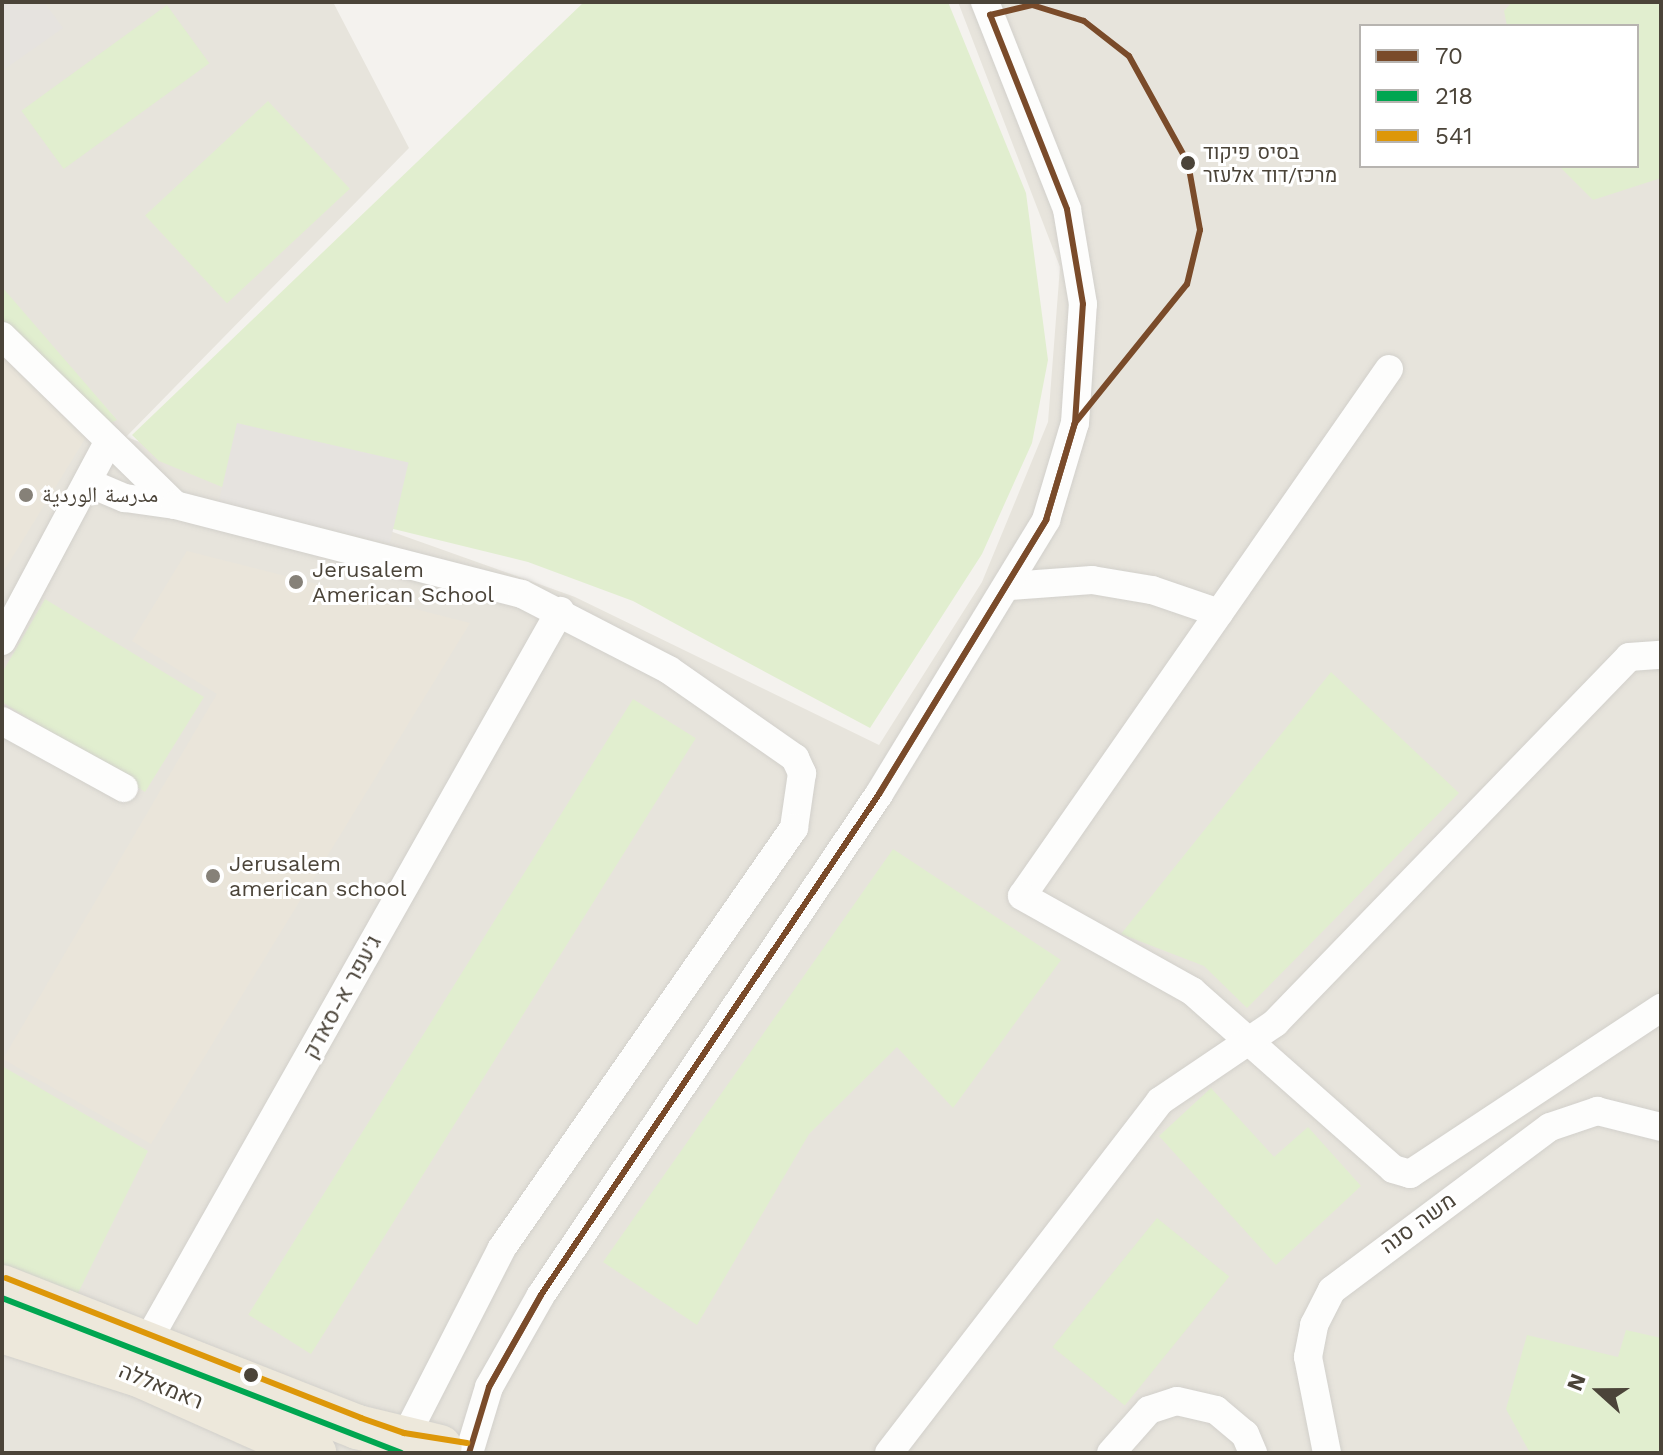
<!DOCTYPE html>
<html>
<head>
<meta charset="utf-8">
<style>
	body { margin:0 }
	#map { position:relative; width:1663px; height:1455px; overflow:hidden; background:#f4f2ee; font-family:"Work Sans","Noto Naskh Arabic",Heebo,sans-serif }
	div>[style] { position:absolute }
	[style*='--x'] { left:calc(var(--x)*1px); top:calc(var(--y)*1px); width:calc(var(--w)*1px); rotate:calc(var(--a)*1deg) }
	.residential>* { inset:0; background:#e7e4dc }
	.education>* { inset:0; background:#eae5da }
	.green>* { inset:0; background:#e1eecf; transform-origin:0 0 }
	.parking>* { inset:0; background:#e6e3df; transform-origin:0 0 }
	.roads { filter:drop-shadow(0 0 2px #d2d0cb) drop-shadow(0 0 2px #d2d0cb) }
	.street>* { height:28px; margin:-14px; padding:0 14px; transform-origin:14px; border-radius:14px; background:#fdfdfc }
	.highway>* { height:44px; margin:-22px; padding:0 22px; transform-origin:22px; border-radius:22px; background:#ede8db }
	.bus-1>* { height:6px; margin:-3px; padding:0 3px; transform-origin:3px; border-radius:3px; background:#7a4b2a }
	.bus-2>* { height:6px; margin:-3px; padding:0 3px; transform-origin:3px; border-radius:3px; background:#00a651 }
	.bus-3>* { height:6px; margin:-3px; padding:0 3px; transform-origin:3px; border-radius:3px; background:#dd9709 }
	.dots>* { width:22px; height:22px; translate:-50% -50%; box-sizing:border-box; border:4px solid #fff; border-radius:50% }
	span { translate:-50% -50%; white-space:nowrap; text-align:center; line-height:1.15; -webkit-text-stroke:6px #fff; paint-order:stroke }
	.bus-label { font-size:20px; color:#4b4439 }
	.left { translate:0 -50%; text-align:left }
	.poi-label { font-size:22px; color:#4b4439 }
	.street-label { font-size:22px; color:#4b4439 }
	.frame { position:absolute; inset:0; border:4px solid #4b4439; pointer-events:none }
	.legend { position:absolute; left:1359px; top:24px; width:280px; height:144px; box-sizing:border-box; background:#fff; border:2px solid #b7b4b0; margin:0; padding:10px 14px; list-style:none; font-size:24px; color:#4b4439 }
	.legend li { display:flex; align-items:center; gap:16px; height:40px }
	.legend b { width:40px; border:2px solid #b7b4b0 }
	.north { position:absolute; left:1559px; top:1351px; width:80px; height:80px; -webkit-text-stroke:6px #fff; paint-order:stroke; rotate:291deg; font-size:22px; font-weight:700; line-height:32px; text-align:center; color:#4b4439 }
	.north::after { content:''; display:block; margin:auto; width:28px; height:36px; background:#4b4439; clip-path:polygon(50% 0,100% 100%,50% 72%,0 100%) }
</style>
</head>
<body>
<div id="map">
	<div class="residential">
		<i style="clip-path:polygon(evenodd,2px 2px,333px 2px,409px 148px,126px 437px,575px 597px,879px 745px,982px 582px,1048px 422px,1060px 267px,958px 2px,1661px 2px,1661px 1453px,2px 1453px,2px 2px,1361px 26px,1637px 26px,1637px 166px,1361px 166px,1361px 26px)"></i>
	</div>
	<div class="education">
		<i style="clip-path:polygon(2px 346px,99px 416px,2px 574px)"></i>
		<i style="clip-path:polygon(187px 551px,470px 623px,151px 1144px,3px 1059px,217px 694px,132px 641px)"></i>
	</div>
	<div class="green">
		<i style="clip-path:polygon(584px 2px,948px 2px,1026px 193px,1048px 360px,1032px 443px,982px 554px,870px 728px,633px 601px,528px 562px,222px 487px,159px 461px,132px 435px)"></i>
		<i style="clip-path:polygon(1512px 2px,1661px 2px,1661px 178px,1593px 200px,1559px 166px,1637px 166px,1637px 26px,1507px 26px,1504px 11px)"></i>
		<i style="left:167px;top:5px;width:72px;height:180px;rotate:54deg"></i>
		<i style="left:268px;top:101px;width:120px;height:168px;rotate:47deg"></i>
		<i style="clip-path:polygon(2px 287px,117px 420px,103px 426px,2px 319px)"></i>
		<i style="clip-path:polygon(45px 599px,204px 697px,145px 792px,2px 702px,2px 673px)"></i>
		<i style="clip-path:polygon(1331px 672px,1459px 793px,1247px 1008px,1204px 966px,1121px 934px)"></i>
		<i style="left:633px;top:699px;width:74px;height:726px;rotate:32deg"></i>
		<i style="clip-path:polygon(893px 849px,1061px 960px,953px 1108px,897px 1047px,809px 1134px,697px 1325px,603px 1262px)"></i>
		<i style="clip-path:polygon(2px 1066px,148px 1151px,77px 1295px,2px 1268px)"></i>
		<i style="clip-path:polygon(1211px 1088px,1274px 1157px,1308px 1127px,1361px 1186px,1276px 1265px,1159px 1136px)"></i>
		<i style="left:1157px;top:1218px;width:93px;height:166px;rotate:39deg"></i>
		<i style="clip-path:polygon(1626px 1330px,1661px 1338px,1661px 1453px,1530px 1453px,1506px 1409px,1527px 1335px,1618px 1357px)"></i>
	</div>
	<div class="parking">
		<i style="clip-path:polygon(2px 2px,44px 2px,63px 28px,2px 71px)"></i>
		<i style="left:237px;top:423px;width:176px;height:83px;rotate:13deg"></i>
	</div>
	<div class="roads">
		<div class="street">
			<i style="--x:2;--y:336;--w:242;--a:44.3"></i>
			<i style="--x:1389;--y:369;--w:642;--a:124.85"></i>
			<i style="--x:1022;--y:896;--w:195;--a:29.2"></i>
			<i style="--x:1192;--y:991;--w:268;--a:41.5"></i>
			<i style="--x:1393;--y:1169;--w:18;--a:16"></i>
			<i style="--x:1410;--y:1174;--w:301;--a:-33.5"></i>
			<i style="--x:89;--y:483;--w:39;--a:23"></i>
			<i style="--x:125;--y:498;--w:50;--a:8"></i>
			<i style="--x:175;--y:505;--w:358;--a:14.4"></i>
			<i style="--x:522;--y:594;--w:165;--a:27.3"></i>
			<i style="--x:669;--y:670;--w:154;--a:34.9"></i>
			<i style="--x:795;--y:758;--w:17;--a:65"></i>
			<i style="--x:802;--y:773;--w:56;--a:98.3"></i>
			<i style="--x:794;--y:828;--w:512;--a:124.81"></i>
			<i style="--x:502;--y:1248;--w:219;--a:117.1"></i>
			<i style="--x:1010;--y:586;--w:82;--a:-4.2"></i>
			<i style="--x:1092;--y:580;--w:61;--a:9.5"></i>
			<i style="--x:1152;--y:590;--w:71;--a:18.9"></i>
			<i style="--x:2;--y:641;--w:227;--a:-61.9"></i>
			<i style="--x:2;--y:721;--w:139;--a:28.8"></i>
			<i style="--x:147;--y:1342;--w:840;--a:-60.53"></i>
			<i style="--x:469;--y:1453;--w:69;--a:-73.1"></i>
			<i style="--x:489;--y:1387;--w:106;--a:-60.5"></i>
			<i style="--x:541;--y:1295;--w:604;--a:-55.99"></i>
			<i style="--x:879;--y:794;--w:321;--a:-58.6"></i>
			<i style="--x:1046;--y:520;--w:101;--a:-73.4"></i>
			<i style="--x:1075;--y:423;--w:119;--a:-86.2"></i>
			<i style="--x:1083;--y:304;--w:96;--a:-99.6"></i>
			<i style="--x:1067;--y:209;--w:223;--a:-111.6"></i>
			<i style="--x:889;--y:1453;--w:444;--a:-52.4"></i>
			<i style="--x:1160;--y:1101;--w:139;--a:-34.1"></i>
			<i style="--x:1275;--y:1023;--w:509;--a:-45.95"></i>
			<i style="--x:1629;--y:657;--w:32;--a:-4"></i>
			<i style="--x:1111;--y:1453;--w:57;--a:-48.5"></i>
			<i style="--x:1149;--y:1410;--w:29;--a:-18"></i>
			<i style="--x:1177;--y:1401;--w:40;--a:13"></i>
			<i style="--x:1216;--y:1410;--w:38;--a:40"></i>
			<i style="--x:1245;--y:1434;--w:21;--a:67"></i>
			<i style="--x:1327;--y:1453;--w:98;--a:-101.2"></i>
			<i style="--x:1308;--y:1357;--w:33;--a:-79"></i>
			<i style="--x:1314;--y:1325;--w:39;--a:-63"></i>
			<i style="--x:1332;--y:1290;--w:272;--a:-36.8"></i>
			<i style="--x:1550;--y:1127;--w:50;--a:-18.8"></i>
			<i style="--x:1597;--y:1111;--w:66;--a:14"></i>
		</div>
		<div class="highway">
			<i style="--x:2;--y:1287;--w:382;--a:21.5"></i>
			<i style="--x:357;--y:1427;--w:85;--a:13.5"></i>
			<i style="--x:2;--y:1331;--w:144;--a:17.8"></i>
			<i style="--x:139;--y:1375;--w:192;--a:24"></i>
		</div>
	</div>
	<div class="bus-1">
		<i style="--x:1032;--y:5;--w:54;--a:17.1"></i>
		<i style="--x:1084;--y:21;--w:57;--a:37.9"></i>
		<i style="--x:1129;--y:56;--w:122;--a:61.1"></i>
		<i style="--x:1188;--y:163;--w:68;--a:79.8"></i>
		<i style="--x:1200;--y:230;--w:56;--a:103.5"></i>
		<i style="--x:1187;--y:284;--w:179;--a:128.9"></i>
		<i style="--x:1075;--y:423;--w:119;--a:-86.2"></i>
		<i style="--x:1083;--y:304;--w:96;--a:-99.6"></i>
		<i style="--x:1067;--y:209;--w:209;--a:-111.6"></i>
		<i style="--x:990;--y:15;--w:43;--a:-13.4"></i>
		<i style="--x:1046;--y:520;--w:101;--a:-73.4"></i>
		<i style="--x:1046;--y:520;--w:101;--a:-73.4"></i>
		<i style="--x:879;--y:794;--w:321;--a:-58.6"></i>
		<i style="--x:879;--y:794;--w:321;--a:-58.6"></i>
		<i style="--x:541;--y:1295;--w:604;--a:-55.99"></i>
		<i style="--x:489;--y:1387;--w:106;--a:-60.5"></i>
		<i style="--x:489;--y:1387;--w:106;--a:-60.5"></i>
		<i style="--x:469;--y:1453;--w:69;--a:-73.1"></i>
	</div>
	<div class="bus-2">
		<i style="--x:2;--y:1298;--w:428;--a:21.2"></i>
	</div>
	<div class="bus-3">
		<i style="--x:6;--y:1278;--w:382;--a:21.5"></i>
		<i style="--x:361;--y:1418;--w:46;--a:19.2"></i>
		<i style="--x:404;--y:1433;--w:64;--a:9"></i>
	</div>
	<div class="dots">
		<i style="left:1188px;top:163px;background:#4b4439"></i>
		<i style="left:26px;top:495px;background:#868178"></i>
		<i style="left:296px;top:582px;background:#868178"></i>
		<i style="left:213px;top:876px;background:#868178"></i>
		<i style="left:251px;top:1375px;background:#4b4439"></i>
	</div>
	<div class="bus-label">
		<span class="left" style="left:1203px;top:164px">בסיס פיקוד<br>מרכז/דוד אלעזר</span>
	</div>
	<div class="poi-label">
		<span class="left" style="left:42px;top:495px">مدرسة الوردية</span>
		<span class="left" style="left:312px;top:582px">Jerusalem<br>American School</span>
		<span class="left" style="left:229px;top:876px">Jerusalem<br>american school</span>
	</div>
	<div class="street-label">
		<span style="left:342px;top:997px;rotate:-61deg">ג'עפר א-סאדק</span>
		<span style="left:1418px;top:1223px;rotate:-36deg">משה סנה</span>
		<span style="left:161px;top:1386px;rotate:22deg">ראמאללה</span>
	</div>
	<div class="frame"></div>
	<ul class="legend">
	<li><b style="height:10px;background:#7a4b2a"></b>70</li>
	<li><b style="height:10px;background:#00a651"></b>218</li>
	<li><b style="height:10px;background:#dd9709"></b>541</li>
	</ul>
	<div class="north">N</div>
</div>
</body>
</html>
